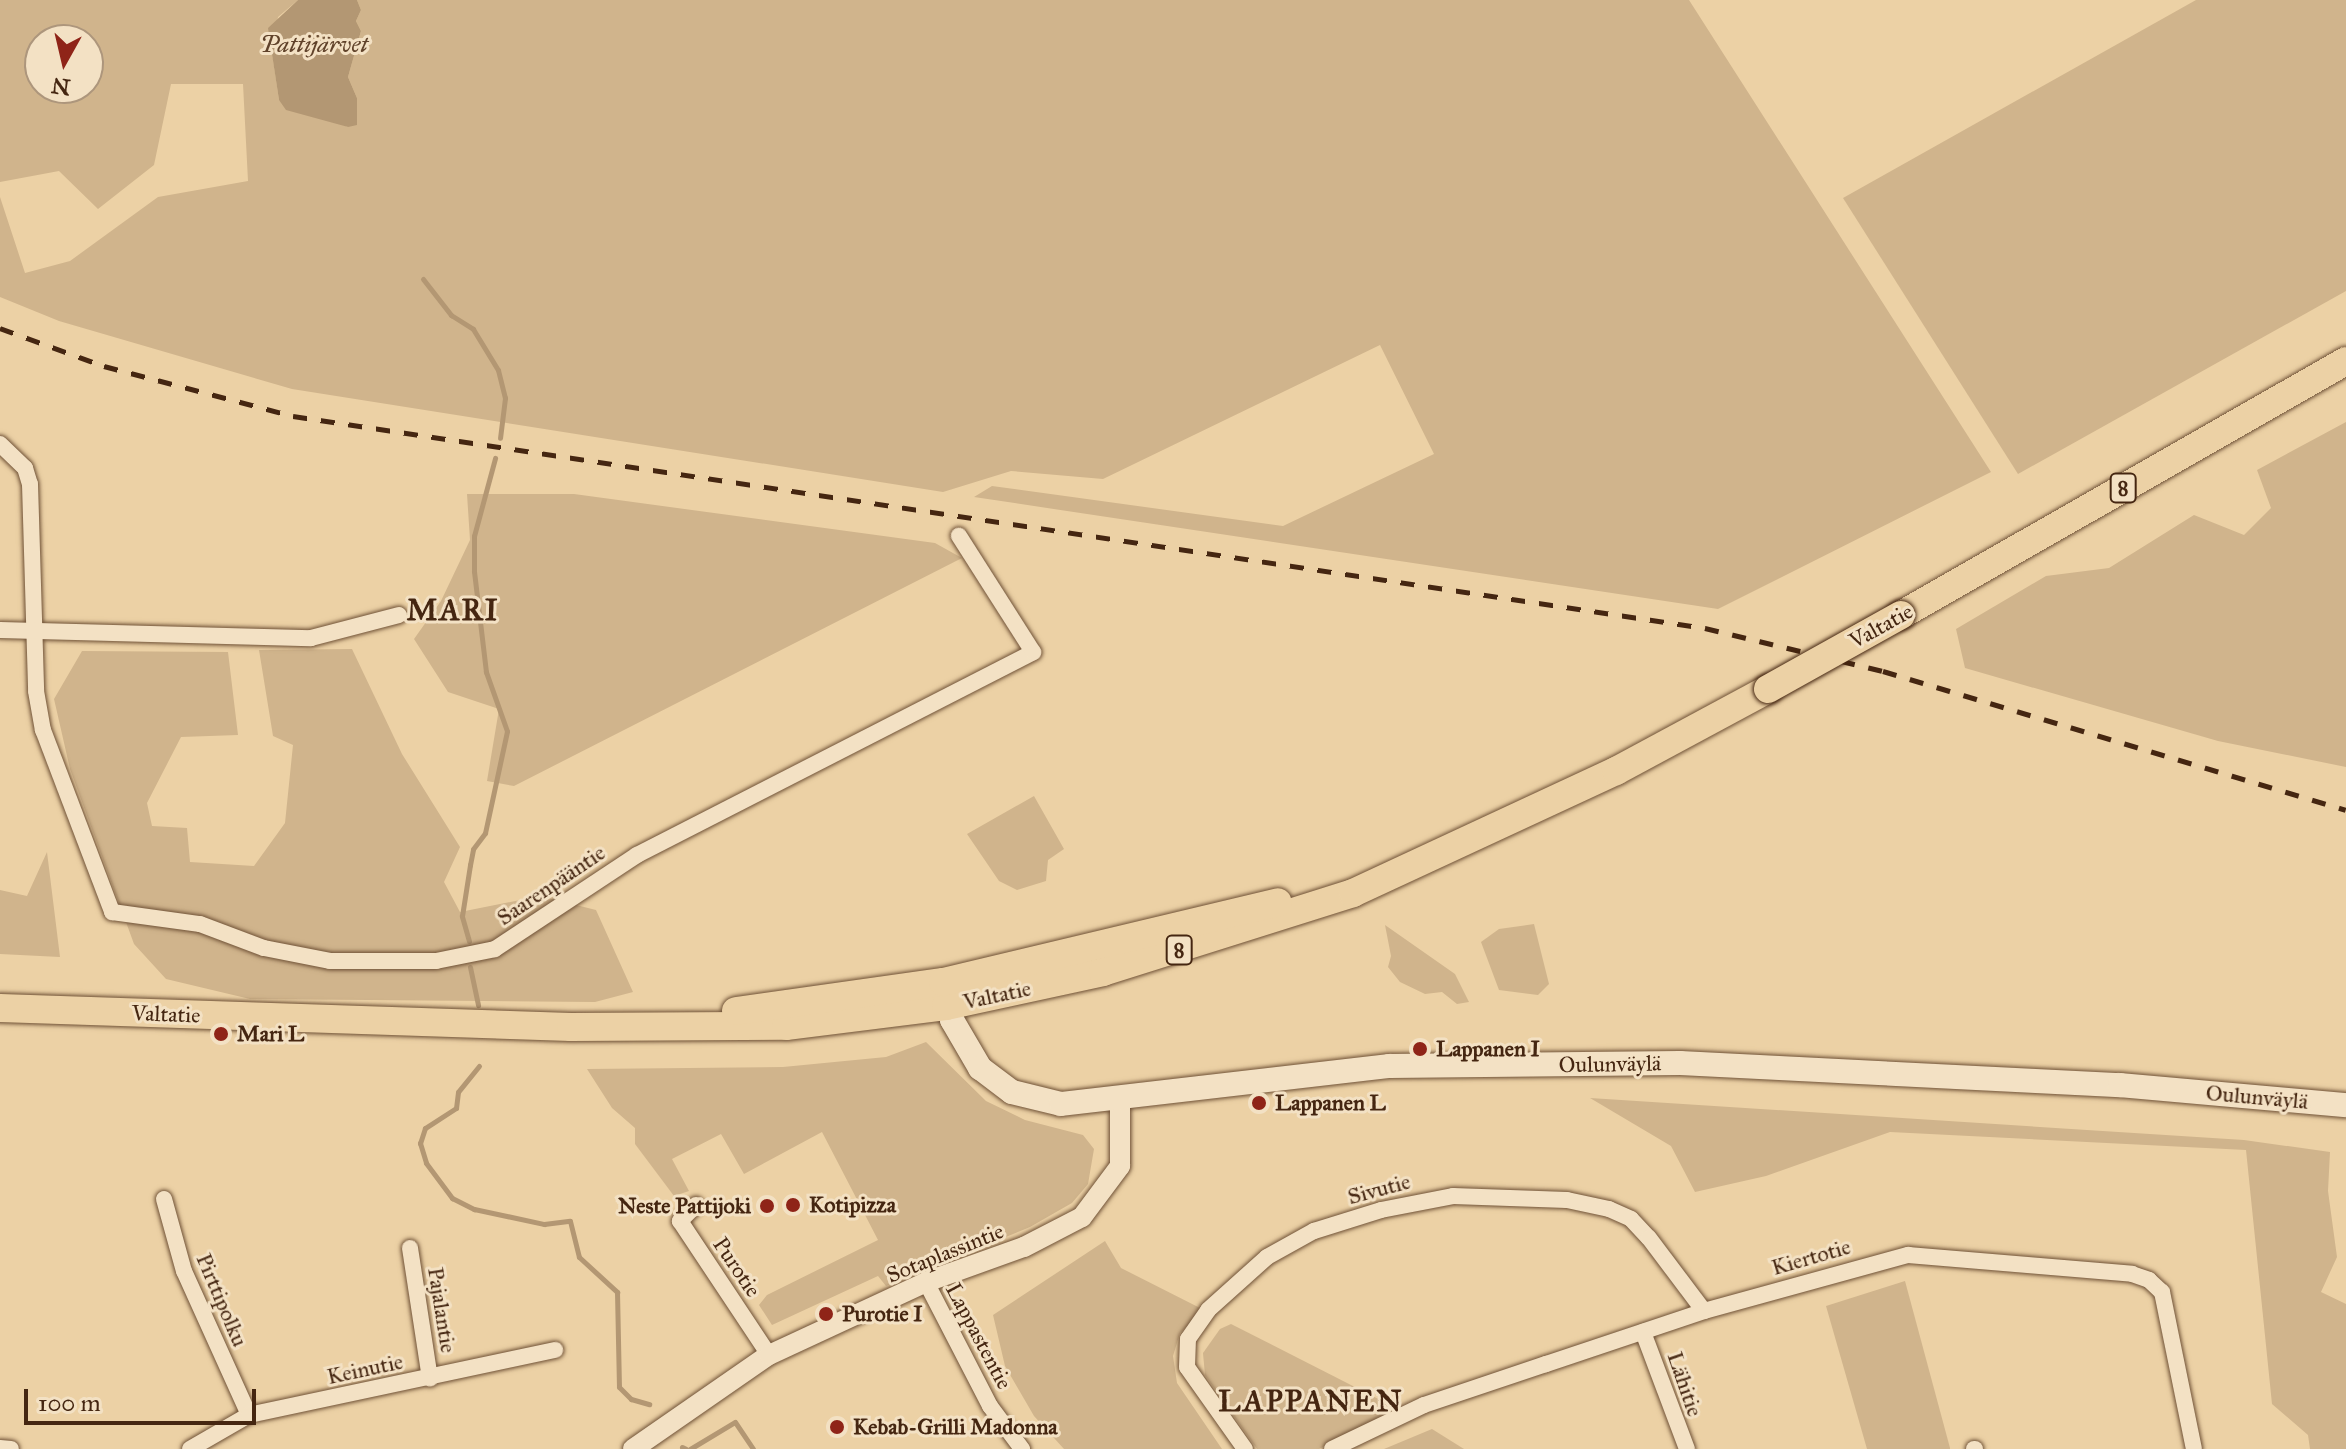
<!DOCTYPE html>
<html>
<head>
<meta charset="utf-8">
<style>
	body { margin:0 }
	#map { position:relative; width:2346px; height:1449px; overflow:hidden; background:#ecd1a5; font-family:"IM FELL Great Primer",serif }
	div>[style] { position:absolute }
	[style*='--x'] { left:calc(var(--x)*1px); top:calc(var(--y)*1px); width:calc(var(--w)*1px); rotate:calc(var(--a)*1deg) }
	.green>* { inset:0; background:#d0b48c }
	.water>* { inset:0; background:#b39773 }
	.stream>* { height:5px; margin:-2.5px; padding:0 2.5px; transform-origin:2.5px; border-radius:2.5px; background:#b39773 }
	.roads { filter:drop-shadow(0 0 2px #6f5136) drop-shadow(0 0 2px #6f5136) }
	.minor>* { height:16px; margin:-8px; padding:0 8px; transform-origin:8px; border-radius:8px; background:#f3e1c4 }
	.tertiary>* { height:20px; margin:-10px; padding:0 10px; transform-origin:10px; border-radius:10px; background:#f3e1c4 }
	.secondary>* { height:24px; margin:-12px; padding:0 12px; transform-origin:12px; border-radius:12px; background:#f3e1c4 }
	.trunk>* { height:28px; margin:-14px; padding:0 14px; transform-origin:14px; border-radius:14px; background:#ecd1a5 }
	.rail>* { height:5px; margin-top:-2.5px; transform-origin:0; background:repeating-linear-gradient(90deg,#452611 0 14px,transparent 0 28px) }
	.bridges { filter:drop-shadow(0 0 2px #452611) drop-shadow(0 0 2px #452611) }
	.trunk-bridge>* { height:28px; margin:-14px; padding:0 14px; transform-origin:14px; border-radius:14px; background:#ecd1a5 }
	.dots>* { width:22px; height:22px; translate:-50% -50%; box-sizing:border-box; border:4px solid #f3e1c4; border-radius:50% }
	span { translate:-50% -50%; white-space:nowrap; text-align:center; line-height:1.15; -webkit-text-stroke:6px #f3e1c4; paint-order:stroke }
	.shield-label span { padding:2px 6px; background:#f3e1c4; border:2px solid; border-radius:6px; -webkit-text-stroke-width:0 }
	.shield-label { font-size:20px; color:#452611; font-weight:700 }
	.street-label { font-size:22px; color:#452611 }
	.poi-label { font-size:22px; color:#452611; font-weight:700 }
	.left { translate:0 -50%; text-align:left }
	.right { translate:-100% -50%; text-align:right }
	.water-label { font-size:24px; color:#60422a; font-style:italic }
	.district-label { font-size:30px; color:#452611; font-weight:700; letter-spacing:2px }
	.north { position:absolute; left:24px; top:24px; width:80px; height:80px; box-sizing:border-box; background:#f3e1c4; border:2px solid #ad967c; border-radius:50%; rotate:188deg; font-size:22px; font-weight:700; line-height:32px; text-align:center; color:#452611 }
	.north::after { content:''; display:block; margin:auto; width:28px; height:36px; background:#8f2418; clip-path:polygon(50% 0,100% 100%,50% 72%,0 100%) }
	.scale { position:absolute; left:24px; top:1389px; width:232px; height:36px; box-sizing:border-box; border:4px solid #452611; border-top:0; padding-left:10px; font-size:24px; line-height:28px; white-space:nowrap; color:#452611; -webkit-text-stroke:6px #f3e1c4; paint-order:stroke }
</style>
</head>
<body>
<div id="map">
	<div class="green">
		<i style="clip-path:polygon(evenodd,0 0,298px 0,278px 17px,272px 53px,279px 100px,348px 127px,357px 98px,348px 77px,361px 31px,356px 21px,361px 10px,357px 0,1689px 0,1991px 472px,1718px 609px,974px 497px,992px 486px,1283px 526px,1434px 454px,1380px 345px,1103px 479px,1011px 471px,943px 492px,292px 389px,59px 321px,0 297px,0 197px,25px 273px,70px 261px,158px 197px,248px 181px,243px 84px,171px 84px,154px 165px,98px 209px,59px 171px,0 182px,0 0,40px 40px,88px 40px,88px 88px,40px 88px,40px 40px)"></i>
		<i style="clip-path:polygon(2196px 0,2346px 0,2346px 291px,2018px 474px,1843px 198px)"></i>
		<i style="clip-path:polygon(2346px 422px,2346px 767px,2218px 741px,1965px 668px,1956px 629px,2046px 576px,2109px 568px,2194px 515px,2244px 535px,2271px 508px,2257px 470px)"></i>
		<i style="clip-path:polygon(467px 494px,574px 494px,935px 543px,962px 558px,514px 786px,487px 781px,499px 709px,448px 692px,414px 639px,441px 601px,470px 540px)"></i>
		<i style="clip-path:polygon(352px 649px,402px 754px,460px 847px,444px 882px,460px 912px,540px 896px,596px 910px,633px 992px,595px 1002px,250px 999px,166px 979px,134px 944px,70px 769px,54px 699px,82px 651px,228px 652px,238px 735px,181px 737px,147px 803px,152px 826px,187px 828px,190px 862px,254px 866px,285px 823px,293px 745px,273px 736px,259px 650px)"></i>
		<i style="clip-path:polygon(1034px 796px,1064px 849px,1048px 860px,1046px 881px,1017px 890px,999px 881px,967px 834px)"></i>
		<i style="clip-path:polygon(47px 852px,60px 957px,0 954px,0 890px,27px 896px)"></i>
		<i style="clip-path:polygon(1534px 924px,1549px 984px,1538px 995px,1499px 990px,1481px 942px,1499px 929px)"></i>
		<i style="clip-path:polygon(1385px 925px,1455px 974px,1469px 1002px,1457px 1004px,1442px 992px,1425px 994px,1400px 982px,1388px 967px,1391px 956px)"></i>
		<i style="clip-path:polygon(926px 1042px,986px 1101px,1025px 1120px,1083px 1135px,1094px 1149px,1088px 1184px,1072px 1203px,1030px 1227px,886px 1286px,878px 1276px,772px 1325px,759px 1305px,767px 1295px,878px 1240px,822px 1132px,744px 1174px,721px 1134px,672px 1159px,689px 1191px,674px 1196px,635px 1144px,635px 1128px,612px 1108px,587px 1069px,783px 1067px,886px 1057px)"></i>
		<i style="clip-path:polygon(1590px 1098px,2244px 1140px,2330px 1152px,2328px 1191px,2337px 1257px,2321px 1292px,2346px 1304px,2346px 1449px,2310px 1449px,2308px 1435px,2272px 1404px,2246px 1150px,1890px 1132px,1766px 1176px,1695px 1192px,1671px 1146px)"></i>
		<i style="clip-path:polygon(1105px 1241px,1121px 1268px,1204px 1310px,1180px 1333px,1173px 1356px,1177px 1383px,1222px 1449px,1064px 1449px,1034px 1416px,1005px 1366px,993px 1315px)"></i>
		<i style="clip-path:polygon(1905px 1281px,1950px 1448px,1950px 1449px,1867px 1449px,1826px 1306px)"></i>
		<i style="clip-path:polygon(1231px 1324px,1400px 1410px,1319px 1449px,1257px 1449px,1205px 1375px,1203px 1353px,1220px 1329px)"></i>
		<i style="clip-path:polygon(1432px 1429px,1464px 1449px,1384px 1449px)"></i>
	</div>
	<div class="water">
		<i style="clip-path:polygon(298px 0,357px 0,361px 10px,356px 21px,361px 31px,348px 77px,357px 98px,357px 125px,348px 127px,286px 110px,279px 100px,268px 28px)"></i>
	</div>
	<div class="stream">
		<i style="--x:423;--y:279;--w:46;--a:52.1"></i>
		<i style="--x:451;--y:315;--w:26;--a:32"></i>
		<i style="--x:473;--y:329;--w:48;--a:58.6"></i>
		<i style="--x:498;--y:370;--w:29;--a:76"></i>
		<i style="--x:505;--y:398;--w:40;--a:97.1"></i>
		<i style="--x:469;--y:941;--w:26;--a:-106"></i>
		<i style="--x:462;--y:916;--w:52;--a:-81.1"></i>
		<i style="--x:470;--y:865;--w:16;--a:-79"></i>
		<i style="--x:473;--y:849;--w:20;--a:-53"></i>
		<i style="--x:485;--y:833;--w:104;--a:-77.8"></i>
		<i style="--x:507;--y:731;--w:63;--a:-109.6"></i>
		<i style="--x:486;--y:672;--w:102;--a:-96.8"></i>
		<i style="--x:474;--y:571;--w:35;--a:-90"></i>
		<i style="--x:474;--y:536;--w:81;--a:-74.9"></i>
		<i style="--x:470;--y:967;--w:39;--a:78"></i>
		<i style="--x:479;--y:1066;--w:33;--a:129"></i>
		<i style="--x:458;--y:1092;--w:16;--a:97"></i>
		<i style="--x:456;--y:1108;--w:37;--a:147"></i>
		<i style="--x:425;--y:1128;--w:16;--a:108"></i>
		<i style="--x:420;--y:1143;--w:21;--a:73"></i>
		<i style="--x:426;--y:1163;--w:44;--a:53.4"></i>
		<i style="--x:452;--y:1198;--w:25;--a:27"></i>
		<i style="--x:474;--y:1209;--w:72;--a:12.1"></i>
		<i style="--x:544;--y:1224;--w:26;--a:-7"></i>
		<i style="--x:570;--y:1221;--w:37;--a:76"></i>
		<i style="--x:579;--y:1257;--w:52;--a:42.6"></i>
		<i style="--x:617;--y:1292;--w:95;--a:88.8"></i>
		<i style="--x:619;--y:1387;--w:17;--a:45"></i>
		<i style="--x:631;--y:1399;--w:19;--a:16"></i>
		<i style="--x:682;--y:1447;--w:4;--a:27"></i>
		<i style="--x:690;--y:1449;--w:52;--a:-31"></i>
		<i style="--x:735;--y:1422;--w:32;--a:56"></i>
	</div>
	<div class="roads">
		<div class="minor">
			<i style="--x:0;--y:444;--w:35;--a:44"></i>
			<i style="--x:25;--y:468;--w:17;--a:73"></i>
			<i style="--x:30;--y:484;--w:207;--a:88.3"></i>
			<i style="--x:36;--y:691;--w:40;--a:80"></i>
			<i style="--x:43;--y:730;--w:195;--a:69.2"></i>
			<i style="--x:112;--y:912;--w:89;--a:7.8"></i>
			<i style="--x:200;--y:924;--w:68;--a:20.6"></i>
			<i style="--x:264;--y:948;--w:67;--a:11.1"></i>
			<i style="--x:330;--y:961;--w:106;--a:0"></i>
			<i style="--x:436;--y:961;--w:60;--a:-11.5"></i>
			<i style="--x:495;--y:949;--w:170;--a:-33.5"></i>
			<i style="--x:637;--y:855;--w:445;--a:-27.1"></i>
			<i style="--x:1033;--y:652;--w:138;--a:-122.5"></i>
			<i style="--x:0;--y:630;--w:311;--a:1.5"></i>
			<i style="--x:311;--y:638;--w:91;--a:-14.6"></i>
			<i style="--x:164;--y:1199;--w:75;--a:74.5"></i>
			<i style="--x:184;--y:1271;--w:158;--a:65.7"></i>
			<i style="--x:696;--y:1205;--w:23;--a:135"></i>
			<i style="--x:680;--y:1221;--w:161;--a:56.4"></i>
			<i style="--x:410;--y:1248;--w:132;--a:81.3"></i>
			<i style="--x:926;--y:1282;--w:140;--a:62.7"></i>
			<i style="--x:990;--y:1406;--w:54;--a:53.3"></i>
			<i style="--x:1643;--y:1332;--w:125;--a:69.4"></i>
			<i style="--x:0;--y:1448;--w:11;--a:5"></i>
			<i style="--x:190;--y:1449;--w:68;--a:-30"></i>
			<i style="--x:249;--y:1415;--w:313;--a:-12"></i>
			<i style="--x:1245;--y:1449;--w:100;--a:-125.3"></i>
			<i style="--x:1187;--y:1367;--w:28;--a:-88"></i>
			<i style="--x:1188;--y:1339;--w:35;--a:-55"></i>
			<i style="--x:1208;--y:1310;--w:79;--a:-41.9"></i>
			<i style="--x:1267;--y:1257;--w:54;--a:-29"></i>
			<i style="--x:1314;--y:1231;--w:70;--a:-17.4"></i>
			<i style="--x:1381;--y:1210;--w:73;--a:-11"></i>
			<i style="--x:1453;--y:1196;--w:114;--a:2"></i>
			<i style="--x:1567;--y:1200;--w:43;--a:12.1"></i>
			<i style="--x:1609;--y:1209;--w:24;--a:24"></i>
			<i style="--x:1631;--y:1219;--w:26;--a:47"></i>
			<i style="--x:1649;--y:1238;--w:91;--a:53"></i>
			<i style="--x:1332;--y:1449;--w:102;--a:-25.6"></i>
			<i style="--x:1424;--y:1405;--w:129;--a:-18.6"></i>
			<i style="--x:1546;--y:1364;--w:167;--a:-18.5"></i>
			<i style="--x:1704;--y:1311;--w:212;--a:-15.4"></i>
			<i style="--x:1908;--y:1255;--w:225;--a:4.8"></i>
			<i style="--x:2132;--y:1274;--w:18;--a:19"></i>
			<i style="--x:2149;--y:1280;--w:18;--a:43"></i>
			<i style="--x:2162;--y:1292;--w:160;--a:78.5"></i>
			<i style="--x:1974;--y:1449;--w:1;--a:0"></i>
		</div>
		<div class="tertiary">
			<i style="--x:633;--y:1449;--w:165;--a:-34.7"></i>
			<i style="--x:769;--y:1355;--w:173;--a:-24.9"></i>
			<i style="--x:926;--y:1282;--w:104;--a:-19.7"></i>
			<i style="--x:1024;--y:1247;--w:65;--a:-27.3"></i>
			<i style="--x:1082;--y:1217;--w:64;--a:-53.3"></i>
			<i style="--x:1120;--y:1166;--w:66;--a:-90"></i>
		</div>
		<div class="secondary">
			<i style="--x:944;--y:987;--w:34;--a:76"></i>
			<i style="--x:952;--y:1020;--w:56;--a:59.7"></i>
			<i style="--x:980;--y:1068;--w:40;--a:37"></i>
			<i style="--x:1012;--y:1092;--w:50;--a:13.8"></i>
			<i style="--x:1061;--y:1104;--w:330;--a:-6.6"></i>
			<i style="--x:1389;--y:1066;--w:291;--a:-0.6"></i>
			<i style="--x:1680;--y:1063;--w:441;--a:2.9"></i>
			<i style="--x:2120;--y:1085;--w:227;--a:5.1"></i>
		</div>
		<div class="trunk">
			<i style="--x:1901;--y:615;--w:512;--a:-29.72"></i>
			<i style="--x:0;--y:1008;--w:571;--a:1.91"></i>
			<i style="--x:571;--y:1027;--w:215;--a:-0.3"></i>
			<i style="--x:786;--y:1026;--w:161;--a:-7.1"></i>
			<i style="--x:946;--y:1006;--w:161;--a:-12.2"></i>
			<i style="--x:1103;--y:972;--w:262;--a:-17.5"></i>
			<i style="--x:1353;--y:893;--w:290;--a:-24.9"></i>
			<i style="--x:1616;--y:771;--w:173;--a:-28.3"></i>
			<i style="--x:736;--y:1011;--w:209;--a:-8"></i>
			<i style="--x:943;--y:982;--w:344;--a:-13.4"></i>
		</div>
	</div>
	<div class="rail">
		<i style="--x:0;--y:328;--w:111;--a:20.1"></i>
		<i style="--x:104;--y:366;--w:196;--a:14.8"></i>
		<i style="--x:293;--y:416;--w:1428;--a:8.54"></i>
		<i style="--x:1705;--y:628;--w:183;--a:13.6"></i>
		<i style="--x:1883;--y:671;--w:483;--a:16.7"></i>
	</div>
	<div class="bridges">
		<div class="trunk-bridge">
			<i style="--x:1768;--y:689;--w:152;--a:-29.1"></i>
		</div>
	</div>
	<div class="dots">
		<i style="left:221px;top:1034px;background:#8f2418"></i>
		<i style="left:1420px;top:1049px;background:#8f2418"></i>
		<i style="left:1259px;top:1103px;background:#8f2418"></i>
		<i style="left:793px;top:1205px;background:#8f2418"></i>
		<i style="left:767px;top:1206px;background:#8f2418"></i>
		<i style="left:826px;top:1314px;background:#8f2418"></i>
		<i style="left:837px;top:1427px;background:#8f2418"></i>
	</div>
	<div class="shield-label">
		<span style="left:2123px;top:488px">8</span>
		<span style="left:1179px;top:950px">8</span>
	</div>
	<div class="street-label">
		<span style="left:1881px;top:626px;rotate:-29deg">Valtatie</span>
		<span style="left:551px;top:885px;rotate:-34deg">Saarenpääntie</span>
		<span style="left:997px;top:995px;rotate:-12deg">Valtatie</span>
		<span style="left:166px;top:1014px;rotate:2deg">Valtatie</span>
		<span style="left:1610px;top:1064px;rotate:-1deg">Oulunväylä</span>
		<span style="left:2257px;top:1097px;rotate:5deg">Oulunväylä</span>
		<span style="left:1379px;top:1189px;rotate:-15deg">Sivutie</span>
		<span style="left:945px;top:1253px;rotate:-22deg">Sotaplassintie</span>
		<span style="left:1811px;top:1257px;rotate:-16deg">Kiertotie</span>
		<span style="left:737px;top:1267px;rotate:56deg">Purotie</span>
		<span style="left:222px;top:1300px;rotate:67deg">Pirttipolku</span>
		<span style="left:442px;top:1310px;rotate:81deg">Pajalantie</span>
		<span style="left:979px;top:1336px;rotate:62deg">Lappastentie</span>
		<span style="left:365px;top:1369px;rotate:-12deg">Keinutie</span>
		<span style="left:1685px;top:1384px;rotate:71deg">Lähitie</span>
	</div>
	<div class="poi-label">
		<span class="left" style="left:237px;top:1034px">Mari L</span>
		<span class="left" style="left:1436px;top:1049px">Lappanen I</span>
		<span class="left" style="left:1275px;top:1103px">Lappanen L</span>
		<span class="left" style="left:809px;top:1205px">Kotipizza</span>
		<span class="right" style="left:751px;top:1206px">Neste Pattijoki</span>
		<span class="left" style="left:842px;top:1314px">Purotie I</span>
		<span class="left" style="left:853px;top:1427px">Kebab-Grilli Madonna</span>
	</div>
	<div class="water-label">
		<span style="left:314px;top:45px">Pattijärvet</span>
	</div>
	<div class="district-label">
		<span style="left:453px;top:610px">MARI</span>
		<span style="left:1311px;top:1401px">LAPPANEN</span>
	</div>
	<div class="north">N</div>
	<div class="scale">100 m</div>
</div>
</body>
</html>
